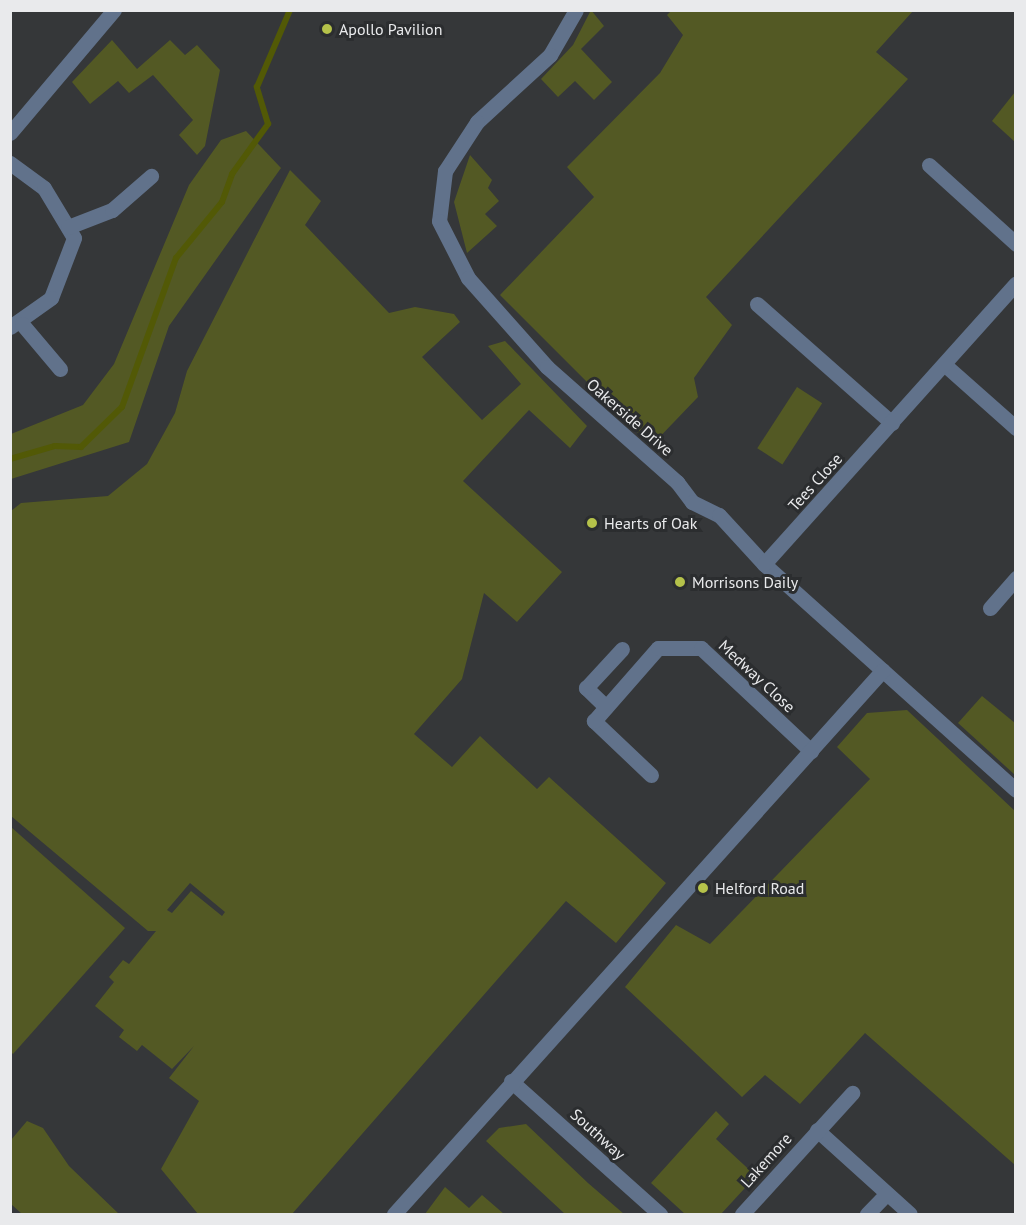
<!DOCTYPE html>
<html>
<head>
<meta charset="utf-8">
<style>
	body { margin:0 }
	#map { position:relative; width:1026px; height:1225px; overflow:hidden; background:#353739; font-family:"PT Sans",sans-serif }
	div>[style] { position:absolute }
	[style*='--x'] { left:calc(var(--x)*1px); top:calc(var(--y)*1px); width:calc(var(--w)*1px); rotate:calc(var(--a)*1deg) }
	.green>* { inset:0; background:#535924; transform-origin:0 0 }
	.stream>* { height:6px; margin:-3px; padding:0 3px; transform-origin:3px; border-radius:3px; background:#525906 }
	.minor>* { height:15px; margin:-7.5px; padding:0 7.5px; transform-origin:7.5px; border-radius:7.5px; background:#61728b }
	.dots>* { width:16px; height:16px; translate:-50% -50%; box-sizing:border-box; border:3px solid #2b2d2f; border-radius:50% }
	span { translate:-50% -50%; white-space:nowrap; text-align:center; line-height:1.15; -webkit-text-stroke:6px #2b2d2f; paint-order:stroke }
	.poi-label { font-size:16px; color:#e9eaec }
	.left { translate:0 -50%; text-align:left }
	.street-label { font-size:16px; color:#e9eaec }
	.frame { position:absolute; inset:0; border:12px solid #e9eaec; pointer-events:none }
</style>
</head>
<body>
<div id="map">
	<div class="green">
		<i style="clip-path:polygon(591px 10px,604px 26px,581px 49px,612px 82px,594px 100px,575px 81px,558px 97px,541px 79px,573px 45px)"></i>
		<i style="clip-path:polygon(671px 11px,913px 11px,876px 52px,908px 79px,706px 297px,732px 325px,694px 378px,698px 397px,651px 446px,500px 295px,594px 197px,567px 167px,660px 73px,683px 35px,667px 15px)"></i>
		<i style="clip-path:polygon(112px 40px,137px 69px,170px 40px,185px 55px,197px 45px,220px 70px,205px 146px,197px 155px,179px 135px,193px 120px,153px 75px,129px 93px,118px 81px,90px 104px,72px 82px)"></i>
		<i style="clip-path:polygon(1015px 92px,1015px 142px,992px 121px)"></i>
		<i style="clip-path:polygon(246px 131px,281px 168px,169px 326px,129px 442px,11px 479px,11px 434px,83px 405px,114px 364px,189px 185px,221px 140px)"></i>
		<i style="clip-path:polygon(470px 155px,492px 180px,488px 188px,499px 201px,485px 214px,497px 226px,467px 253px,454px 202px)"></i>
		<i style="clip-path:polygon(evenodd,290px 170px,321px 201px,305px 225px,389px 313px,415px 307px,454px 314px,460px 322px,422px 357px,482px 420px,521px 384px,488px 346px,505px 341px,587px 426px,570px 448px,529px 410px,463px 481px,562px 572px,517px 622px,484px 593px,462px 679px,414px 734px,452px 767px,480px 736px,537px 789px,549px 777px,666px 883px,616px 943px,566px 901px,292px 1214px,198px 1214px,161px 1169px,199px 1101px,169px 1078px,194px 1046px,172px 1069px,142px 1045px,137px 1051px,119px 1037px,124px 1030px,95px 1006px,114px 982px,109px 977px,123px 960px,129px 964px,156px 931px,148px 931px,11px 816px,11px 511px,21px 503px,108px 496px,147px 464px,175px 413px,187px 371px,290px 170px,190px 883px,225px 912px,222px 916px,191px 891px,172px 913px,167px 910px,190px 883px)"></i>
		<i style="left:797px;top:387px;width:30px;height:73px;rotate:33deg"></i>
		<i style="clip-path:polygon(982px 696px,1015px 723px,1015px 775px,958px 723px)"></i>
		<i style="clip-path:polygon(907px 710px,1015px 811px,1015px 1165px,865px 1033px,800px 1104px,765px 1075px,742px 1097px,625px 987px,676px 925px,710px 944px,870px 779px,837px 747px,867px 713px)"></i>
		<i style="clip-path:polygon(11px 827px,125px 928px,13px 1054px,10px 1051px)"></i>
		<i style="clip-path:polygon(716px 1111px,729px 1124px,716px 1139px,756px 1176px,721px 1214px,685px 1214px,651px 1183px)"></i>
		<i style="clip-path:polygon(27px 1121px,43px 1128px,69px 1166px,119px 1214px,22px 1214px,11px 1204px,11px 1140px)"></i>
		<i style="clip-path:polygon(526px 1124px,588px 1183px,624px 1214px,565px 1214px,486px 1141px,499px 1128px)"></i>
		<i style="clip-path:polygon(445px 1187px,469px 1208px,482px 1195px,504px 1214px,425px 1214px)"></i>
	</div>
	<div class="stream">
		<i style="--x:10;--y:459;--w:47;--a:-16.1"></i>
		<i style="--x:55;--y:446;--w:26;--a:2"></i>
		<i style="--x:81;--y:447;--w:57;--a:-44.3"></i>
		<i style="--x:122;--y:407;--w:158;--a:-70.1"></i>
		<i style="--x:176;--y:258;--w:72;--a:-50.6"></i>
		<i style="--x:222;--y:202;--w:30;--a:-70"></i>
		<i style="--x:232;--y:174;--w:62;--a:-54.2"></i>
		<i style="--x:268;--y:124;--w:39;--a:-107"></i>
		<i style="--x:257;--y:87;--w:84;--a:-66.8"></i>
	</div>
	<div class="minor">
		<i style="--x:576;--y:10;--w:52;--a:120"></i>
		<i style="--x:550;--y:55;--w:99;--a:137.5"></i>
		<i style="--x:477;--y:122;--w:59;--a:123.1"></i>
		<i style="--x:445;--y:171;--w:50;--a:96.8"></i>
		<i style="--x:439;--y:221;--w:64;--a:63"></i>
		<i style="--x:468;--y:278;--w:119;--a:48.4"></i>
		<i style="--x:547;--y:367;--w:174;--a:41.5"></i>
		<i style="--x:677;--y:482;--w:25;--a:53"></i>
		<i style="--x:692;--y:502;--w:30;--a:26"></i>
		<i style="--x:719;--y:515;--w:67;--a:47.4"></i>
		<i style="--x:764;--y:564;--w:338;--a:41.9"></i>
		<i style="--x:10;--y:133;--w:161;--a:-49.8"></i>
		<i style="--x:10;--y:163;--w:42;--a:36.3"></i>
		<i style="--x:44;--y:188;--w:58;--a:59"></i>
		<i style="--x:74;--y:238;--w:64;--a:111"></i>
		<i style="--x:51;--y:298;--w:50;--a:144.7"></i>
		<i style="--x:929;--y:165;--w:118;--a:42.2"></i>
		<i style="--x:68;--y:227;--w:47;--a:-21.1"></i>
		<i style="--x:112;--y:210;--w:52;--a:-41.1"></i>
		<i style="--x:757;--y:304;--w:180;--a:41.4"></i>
		<i style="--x:22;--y:324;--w:59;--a:49.8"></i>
		<i style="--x:945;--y:365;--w:95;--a:41.6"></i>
		<i style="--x:764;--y:564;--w:377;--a:-48.1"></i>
		<i style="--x:990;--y:608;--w:40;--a:-49"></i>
		<i style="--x:606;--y:707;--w:28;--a:-136"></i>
		<i style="--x:586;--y:688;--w:53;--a:-47.3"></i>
		<i style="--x:651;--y:775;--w:79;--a:-136.5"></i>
		<i style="--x:594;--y:721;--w:97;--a:-48.8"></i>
		<i style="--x:658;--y:648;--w:43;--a:0"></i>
		<i style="--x:701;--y:648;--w:151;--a:43.1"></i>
		<i style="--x:511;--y:1081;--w:200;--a:41.8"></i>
		<i style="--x:817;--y:1130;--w:125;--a:42.1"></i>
		<i style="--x:394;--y:1214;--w:731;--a:-48.05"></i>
		<i style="--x:742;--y:1214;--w:164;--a:-47.7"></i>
		<i style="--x:867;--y:1214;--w:28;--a:-46"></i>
	</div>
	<div class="dots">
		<i style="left:327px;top:29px;background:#b5c24a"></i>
		<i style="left:592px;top:523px;background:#b5c24a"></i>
		<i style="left:680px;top:582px;background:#b5c24a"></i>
		<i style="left:703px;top:888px;background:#b5c24a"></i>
	</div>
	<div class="poi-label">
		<span class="left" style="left:339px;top:29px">Apollo Pavilion</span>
		<span class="left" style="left:604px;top:523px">Hearts of Oak</span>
		<span class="left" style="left:692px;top:582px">Morrisons Daily</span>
		<span class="left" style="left:715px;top:888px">Helford Road</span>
	</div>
	<div class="street-label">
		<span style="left:630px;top:417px;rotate:41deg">Oakerside Drive</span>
		<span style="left:815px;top:482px;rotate:-48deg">Tees Close</span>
		<span style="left:757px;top:676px;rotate:43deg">Medway Close</span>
		<span style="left:598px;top:1134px;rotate:42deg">Southway</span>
		<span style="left:766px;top:1160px;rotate:-48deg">Lakemore</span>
	</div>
	<div class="frame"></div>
</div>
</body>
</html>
